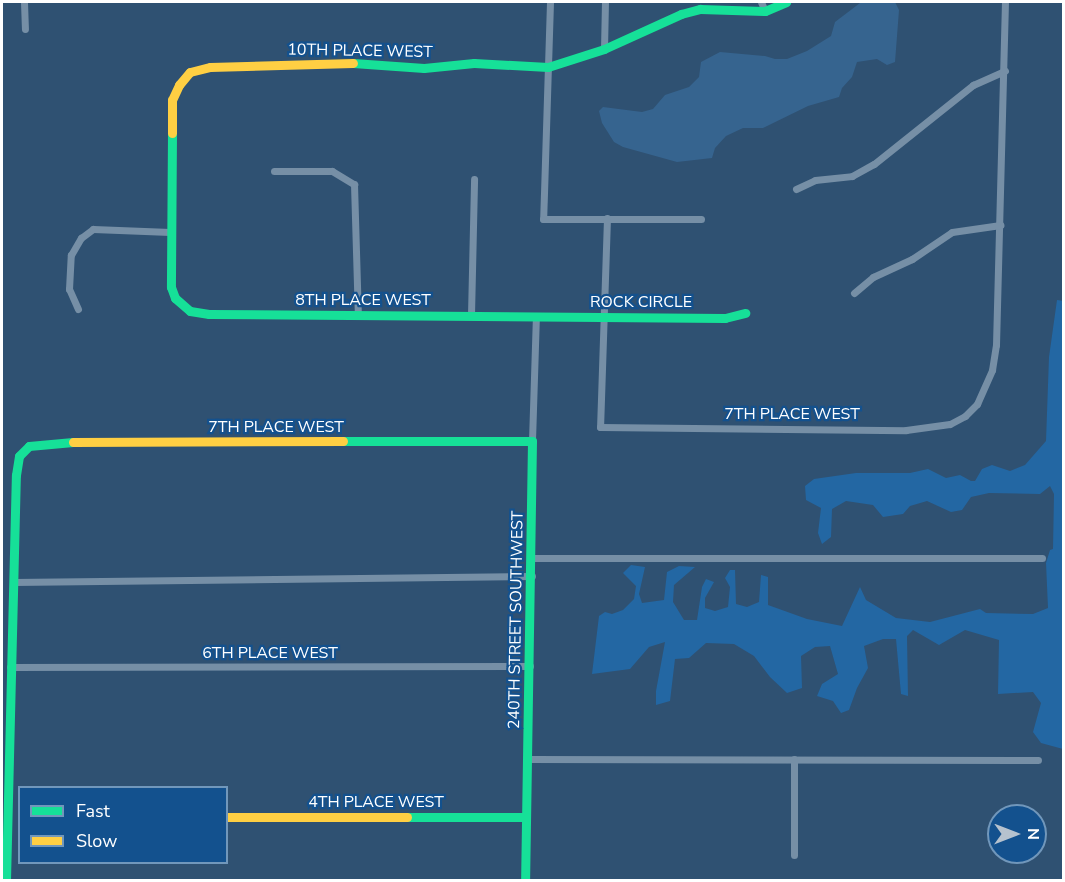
<!DOCTYPE html>
<html>
<head>
<meta charset="utf-8">
<style>
	body { margin:0 }
	#map { position:relative; width:1065px; height:882px; overflow:hidden; background:#2f5172; font-family:"Nunito Sans",sans-serif }
	div>[style] { position:absolute }
	[style*='--x'] { left:calc(var(--x)*1px); top:calc(var(--y)*1px); width:calc(var(--w)*1px); rotate:calc(var(--a)*1deg) }
	.green>* { inset:0; background:#2367a3 }
	.water>* { inset:0; background:#36648f }
	.street>* { height:7px; margin:-3.5px; padding:0 3.5px; transform-origin:3.5px; border-radius:3.5px; background:#768fa6 }
	.fast>* { height:9px; margin:-4.5px; padding:0 4.5px; transform-origin:4.5px; border-radius:4.5px; background:#16e098 }
	.slow>* { height:9px; margin:-4.5px; padding:0 4.5px; transform-origin:4.5px; border-radius:4.5px; background:#ffcf43 }
	span { translate:-50% -50%; white-space:nowrap; text-align:center; line-height:1.15; -webkit-text-stroke:4.5px #13518e; paint-order:stroke }
	.street-label { font-size:16px; color:#fff }
	.frame { position:absolute; inset:0; border:3px solid #fff; pointer-events:none }
	.legend { position:absolute; left:18px; top:786px; width:210px; height:78px; box-sizing:border-box; background:#13518e; border:2px solid #7197bb; margin:0; padding:8px 10px; list-style:none; font-size:18px; color:#fff }
	.legend li { display:flex; align-items:center; gap:12px; height:30px }
	.legend b { width:30px; border:2px solid #7197bb }
	.north { position:absolute; left:987px; top:804px; width:60px; height:60px; box-sizing:border-box; background:#13518e; border:2px solid #7197bb; border-radius:50%; rotate:90deg; font-size:16px; font-weight:700; line-height:24px; text-align:center; color:#fff }
	.north::after { content:''; display:block; margin:auto; width:21px; height:27px; background:#b6c2ce; clip-path:polygon(50% 0,100% 100%,50% 72%,0 100%) }
</style>
</head>
<body>
<div id="map">
	<div class="green">
		<i style="clip-path:polygon(1057px 300px,1064px 301px,1063px 749px,1041px 743px,1033px 732px,1041px 703px,1033px 692px,998px 694px,999px 640px,965px 630px,939px 645px,913px 630px,907px 636px,908px 696px,901px 694px,896px 639px,883px 639px,864px 646px,868px 668px,857px 688px,849px 710px,841px 713px,833px 701px,817px 696px,822px 684px,838px 674px,830px 646px,815px 647px,801px 656px,802px 688px,787px 693px,770px 677px,754px 656px,734px 644px,706px 643px,689px 658px,675px 659px,670px 701px,656px 705px,656px 691px,665px 642px,649px 647px,630px 669px,592px 674px,599px 616px,605px 612px,612px 614px,623px 610px,634px 599px,636px 586px,623px 573px,631px 565px,645px 567px,639px 594px,642px 603px,664px 600px,667px 572px,679px 566px,695px 567px,674px 585px,673px 602px,684px 620px,697px 620px,702px 587px,706px 579px,714px 582px,705px 598px,705px 608px,715px 611px,728px 607px,730px 587px,725px 578px,730px 570px,735px 570px,736px 604px,747px 607px,759px 602px,761px 575px,768px 577px,768px 605px,807px 619px,842px 626px,860px 587px,866px 600px,896px 618px,930px 622px,980px 609px,986px 613px,1033px 614px,1048px 608px,1046px 563px,1050px 550px,1053px 549px,1054px 494px,1050px 486px,1040px 494px,989px 493px,971px 497px,962px 510px,951px 512px,927px 501px,910px 506px,903px 514px,883px 517px,873px 505px,846px 501px,832px 509px,831px 537px,822px 544px,818px 533px,821px 508px,806px 500px,805px 486px,814px 479px,856px 473px,910px 473px,928px 469px,946px 478px,960px 475px,971px 481px,975px 481px,982px 469px,992px 465px,1010px 471px,1025px 465px,1046px 441px,1049px 357px)"></i>
	</div>
	<div class="water">
		<i style="clip-path:polygon(868px 2px,895px 2px,899px 10px,895px 62px,887px 65px,877px 59px,857px 62px,852px 77px,842px 88px,839px 97px,808px 106px,763px 128px,743px 128px,726px 136px,715px 148px,712px 158px,677px 162px,623px 147px,614px 142px,602px 123px,599px 111px,603px 107px,642px 112px,653px 109px,665px 95px,689px 87px,699px 77px,701px 62px,720px 52px,765px 56px,775px 59px,787px 59px,807px 51px,831px 36px,835px 22px,860px 3px)"></i>
	</div>
	<div class="street">
		<i style="--x:24;--y:2;--w:27;--a:88"></i>
		<i style="--x:550;--y:2;--w:217;--a:91.8"></i>
		<i style="--x:543;--y:219;--w:158;--a:0"></i>
		<i style="--x:761;--y:2;--w:10;--a:66"></i>
		<i style="--x:604;--y:49;--w:47;--a:-88.8"></i>
		<i style="--x:274;--y:171;--w:58;--a:0"></i>
		<i style="--x:332;--y:171;--w:26;--a:31"></i>
		<i style="--x:354;--y:184;--w:132;--a:88.3"></i>
		<i style="--x:796;--y:189;--w:21;--a:-25"></i>
		<i style="--x:815;--y:180;--w:37;--a:-6"></i>
		<i style="--x:852;--y:176;--w:25;--a:-29"></i>
		<i style="--x:874;--y:164;--w:127;--a:-38.6"></i>
		<i style="--x:973;--y:85;--w:35;--a:-24"></i>
		<i style="--x:607;--y:218;--w:209;--a:91.9"></i>
		<i style="--x:600;--y:427;--w:306;--a:0.6"></i>
		<i style="--x:906;--y:430;--w:44;--a:-7.8"></i>
		<i style="--x:950;--y:424;--w:17;--a:-28"></i>
		<i style="--x:965;--y:416;--w:17;--a:-45"></i>
		<i style="--x:977;--y:404;--w:37;--a:-66"></i>
		<i style="--x:992;--y:370;--w:25;--a:-81"></i>
		<i style="--x:996;--y:345;--w:343;--a:-88.5"></i>
		<i style="--x:854;--y:293;--w:25;--a:-40"></i>
		<i style="--x:873;--y:277;--w:43;--a:-24.8"></i>
		<i style="--x:912;--y:259;--w:48;--a:-34"></i>
		<i style="--x:952;--y:232;--w:49;--a:-8.3"></i>
		<i style="--x:78;--y:309;--w:22;--a:-114"></i>
		<i style="--x:69;--y:289;--w:34;--a:-87"></i>
		<i style="--x:71;--y:255;--w:20;--a:-60"></i>
		<i style="--x:81;--y:238;--w:15;--a:-37"></i>
		<i style="--x:93;--y:229;--w:77;--a:2.2"></i>
		<i style="--x:471;--y:315;--w:136;--a:-88.7"></i>
		<i style="--x:532;--y:441;--w:124;--a:-88.2"></i>
		<i style="--x:532;--y:558;--w:510;--a:0"></i>
		<i style="--x:13;--y:582;--w:519;--a:-0.66"></i>
		<i style="--x:10;--y:667;--w:520;--a:-0.11"></i>
		<i style="--x:529;--y:759;--w:509;--a:0.11"></i>
		<i style="--x:794;--y:855;--w:96;--a:-90"></i>
	</div>
	<div class="fast">
		<i style="--x:353;--y:63;--w:71;--a:4"></i>
		<i style="--x:424;--y:68;--w:50;--a:-5.7"></i>
		<i style="--x:474;--y:63;--w:74;--a:3.1"></i>
		<i style="--x:548;--y:67;--w:59;--a:-17.8"></i>
		<i style="--x:604;--y:49;--w:85;--a:-24.4"></i>
		<i style="--x:681;--y:14;--w:20;--a:-15"></i>
		<i style="--x:700;--y:9;--w:65;--a:1.8"></i>
		<i style="--x:765;--y:11;--w:23;--a:-23"></i>
		<i style="--x:172;--y:133;--w:154;--a:90.4"></i>
		<i style="--x:171;--y:287;--w:12;--a:70"></i>
		<i style="--x:175;--y:298;--w:20;--a:41"></i>
		<i style="--x:190;--y:311;--w:19;--a:9"></i>
		<i style="--x:209;--y:314;--w:516;--a:0.44"></i>
		<i style="--x:725;--y:318;--w:21;--a:-14"></i>
		<i style="--x:343;--y:441;--w:189;--a:0"></i>
		<i style="--x:532;--y:441;--w:439;--a:90.9"></i>
		<i style="--x:407;--y:817;--w:119;--a:0"></i>
		<i style="--x:6;--y:880;--w:405;--a:-88.6"></i>
		<i style="--x:16;--y:475;--w:19;--a:-81"></i>
		<i style="--x:19;--y:456;--w:14;--a:-45"></i>
		<i style="--x:29;--y:446;--w:44;--a:-5.2"></i>
	</div>
	<div class="slow">
		<i style="--x:172;--y:133;--w:33;--a:-90"></i>
		<i style="--x:172;--y:100;--w:17;--a:-65"></i>
		<i style="--x:179;--y:85;--w:17;--a:-50"></i>
		<i style="--x:190;--y:72;--w:21;--a:-14"></i>
		<i style="--x:210;--y:67;--w:143;--a:-1.6"></i>
		<i style="--x:73;--y:442;--w:270;--a:-0.2"></i>
		<i style="--x:226;--y:817;--w:181;--a:0"></i>
	</div>
	<div class="street-label">
		<span style="left:360px;top:51px;rotate:1deg">10TH PLACE WEST</span>
		<span style="left:363px;top:300px">8TH PLACE WEST</span>
		<span style="left:641px;top:302px">ROCK CIRCLE</span>
		<span style="left:792px;top:414px">7TH PLACE WEST</span>
		<span style="left:276px;top:427px">7TH PLACE WEST</span>
		<span style="left:516px;top:620px;rotate:-89deg">240TH STREET SOUTHWEST</span>
		<span style="left:270px;top:653px">6TH PLACE WEST</span>
		<span style="left:376px;top:802px">4TH PLACE WEST</span>
	</div>
	<div class="frame"></div>
	<ul class="legend">
	<li><b style="height:8px;background:#16e098"></b>Fast</li>
	<li><b style="height:8px;background:#ffcf43"></b>Slow</li>
	</ul>
	<div class="north">N</div>
</div>
</body>
</html>
